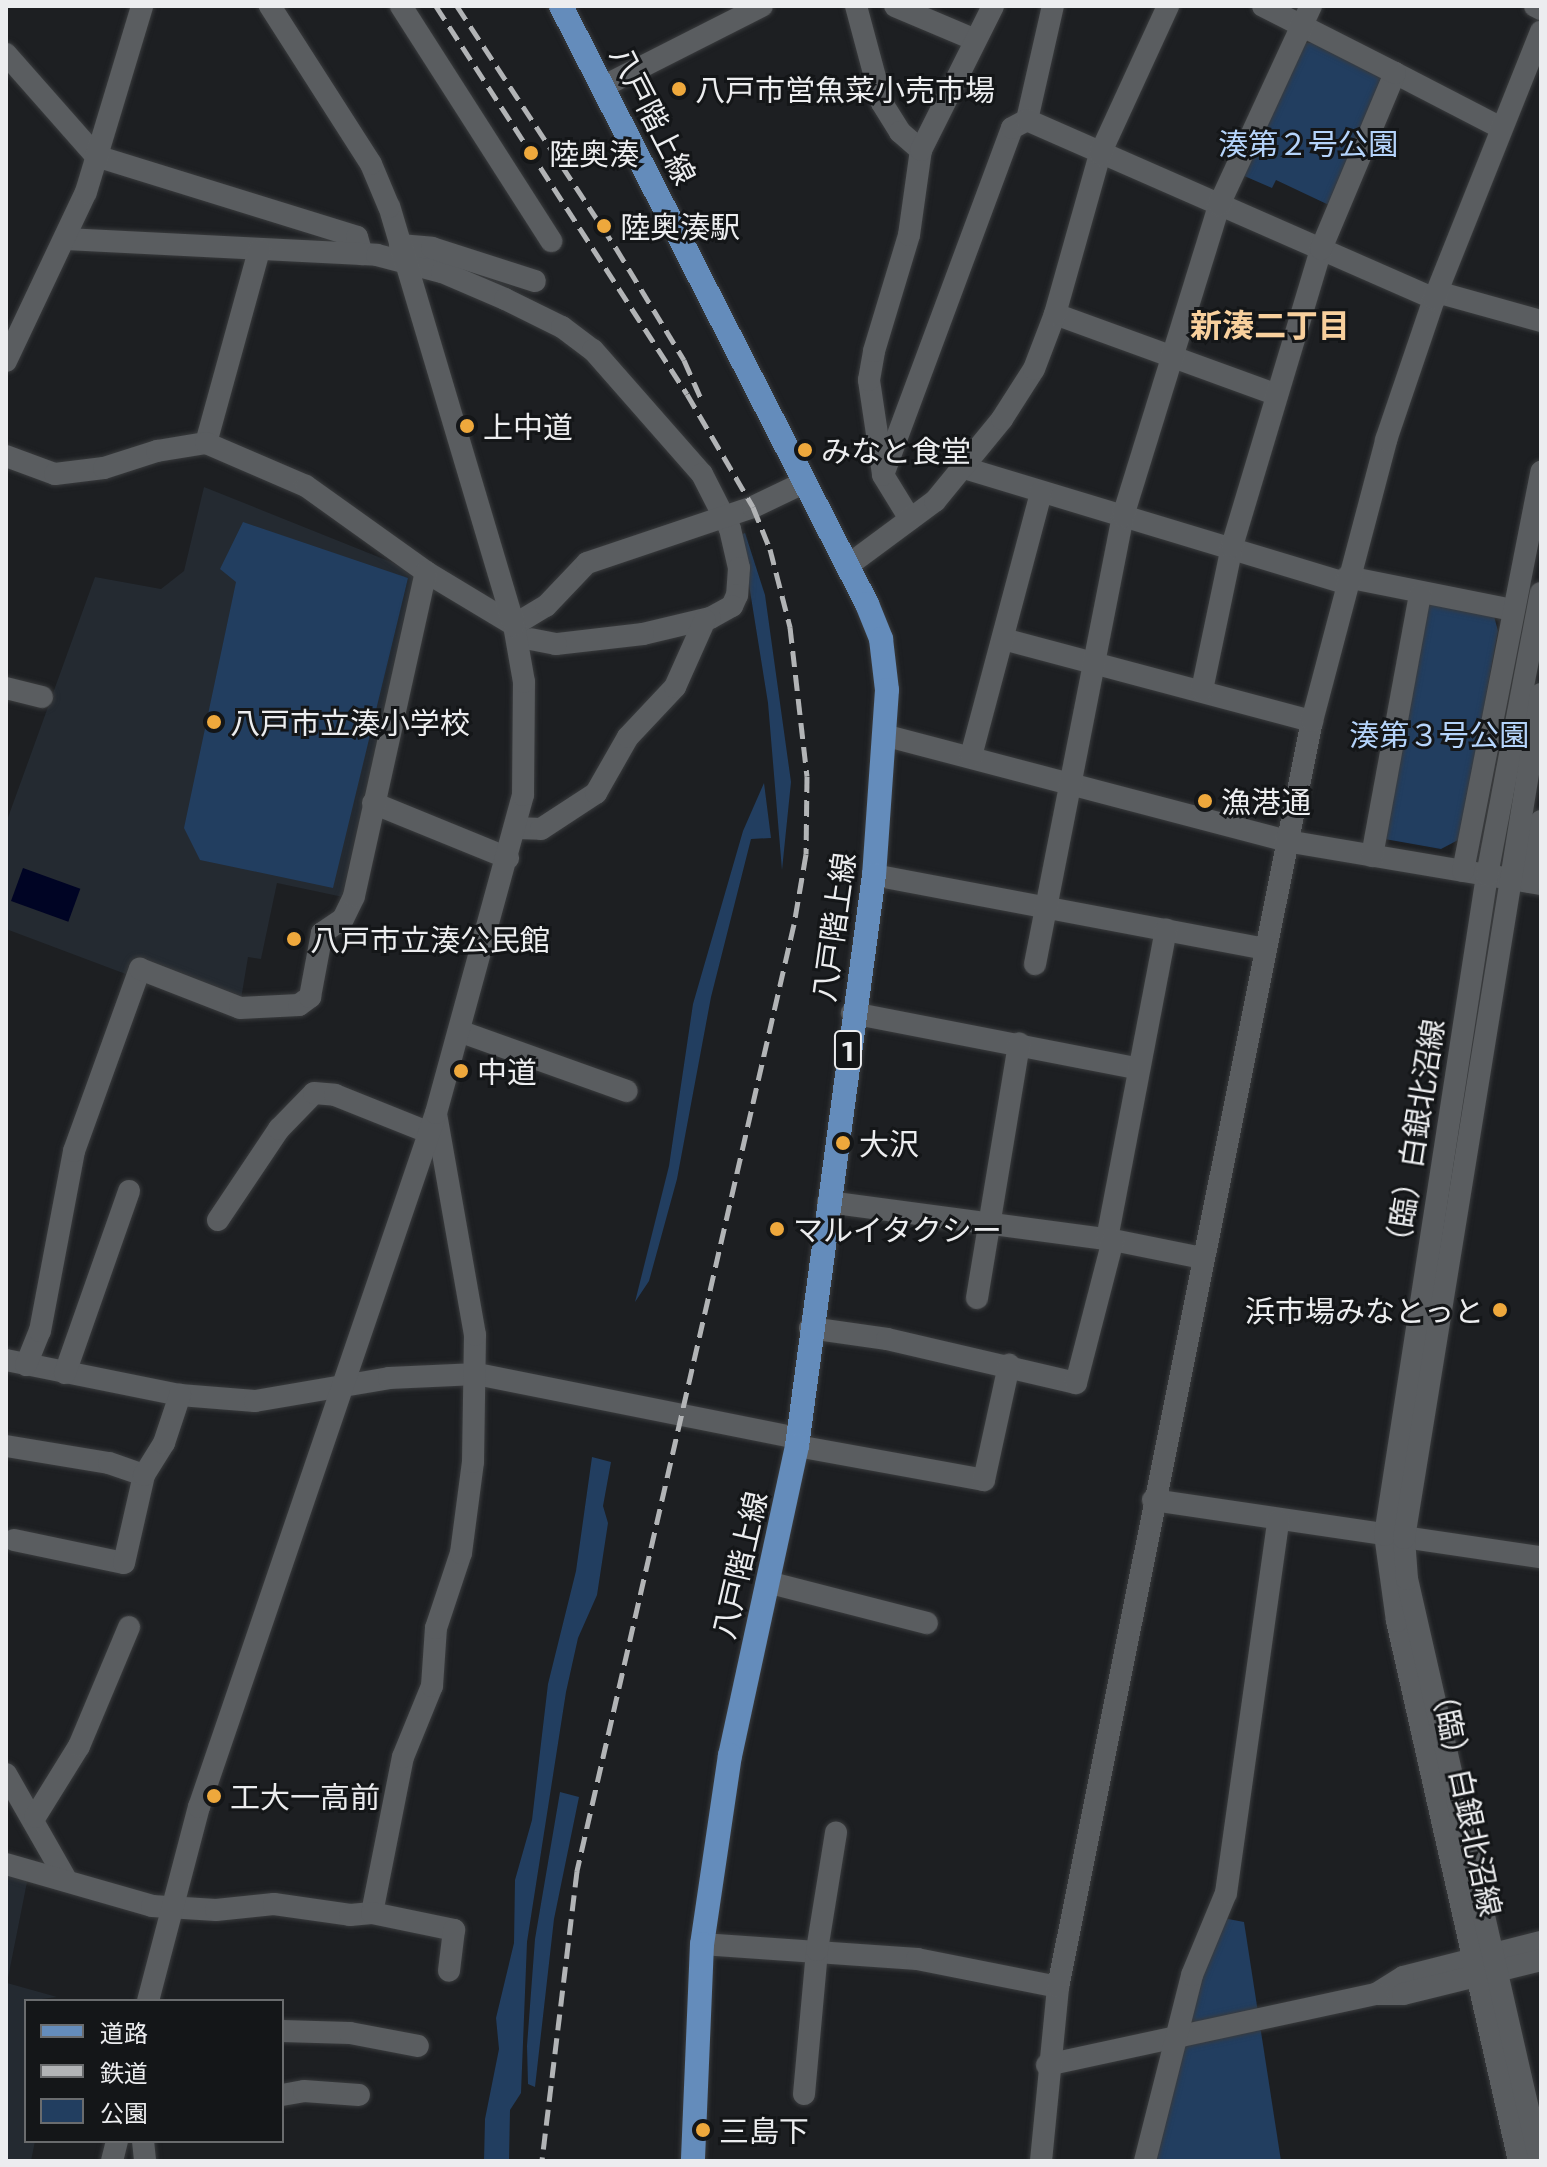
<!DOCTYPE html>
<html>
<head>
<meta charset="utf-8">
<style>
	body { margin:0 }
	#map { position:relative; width:1547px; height:2167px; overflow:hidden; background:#1d1f22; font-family:"Exo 2","Noto Sans JP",sans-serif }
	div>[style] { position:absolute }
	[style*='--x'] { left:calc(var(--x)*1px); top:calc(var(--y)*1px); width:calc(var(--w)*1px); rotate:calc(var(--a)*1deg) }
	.built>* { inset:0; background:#242a31 }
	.green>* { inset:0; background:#223e60 }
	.water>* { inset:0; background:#000424; transform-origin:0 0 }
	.roads { filter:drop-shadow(0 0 2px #393b3d) drop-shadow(0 0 2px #393b3d) }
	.minor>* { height:22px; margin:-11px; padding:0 11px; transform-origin:11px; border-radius:11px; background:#5a5d60 }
	.major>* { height:24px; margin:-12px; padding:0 12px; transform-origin:12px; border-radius:12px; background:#648cbb }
	.rail>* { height:5px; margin-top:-2.5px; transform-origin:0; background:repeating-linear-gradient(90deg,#b2b4b6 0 16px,transparent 0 24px) }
	.dots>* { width:22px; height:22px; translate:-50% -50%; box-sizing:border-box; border:4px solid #141618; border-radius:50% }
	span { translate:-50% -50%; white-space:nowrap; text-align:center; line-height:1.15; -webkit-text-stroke:6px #141618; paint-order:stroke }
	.shield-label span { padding:2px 6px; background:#141618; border:2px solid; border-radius:6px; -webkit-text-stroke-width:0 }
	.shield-label { font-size:28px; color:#ecedef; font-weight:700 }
	.poi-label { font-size:30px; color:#ecedef }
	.left { translate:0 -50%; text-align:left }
	.right { translate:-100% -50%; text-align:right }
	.street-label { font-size:30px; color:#ecedef }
	.park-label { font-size:30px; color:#b5d4fb }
	.neighbourhood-label { font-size:32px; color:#f8d09d; font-weight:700 }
	.frame { position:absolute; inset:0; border:8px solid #ecedef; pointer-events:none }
	.legend { position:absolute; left:24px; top:1999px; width:260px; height:144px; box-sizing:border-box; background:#141618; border:2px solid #6a6c6e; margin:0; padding:10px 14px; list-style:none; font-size:24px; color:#ecedef }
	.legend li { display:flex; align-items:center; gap:16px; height:40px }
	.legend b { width:40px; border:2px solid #6a6c6e }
</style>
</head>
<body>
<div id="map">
	<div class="built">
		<i style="clip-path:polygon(204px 487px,416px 572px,343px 897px,277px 883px,261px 959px,248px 957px,241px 999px,131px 976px,6px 929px,6px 823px,95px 577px,161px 589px,184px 571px)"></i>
		<i style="clip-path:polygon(6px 1871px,28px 1877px,7px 1983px,57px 1997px,26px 2001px,26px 2141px,35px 2141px,31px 2161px,6px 2161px)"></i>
	</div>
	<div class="green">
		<i style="clip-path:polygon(1316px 42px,1379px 74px,1382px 83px,1331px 206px,1276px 180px,1272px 188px,1242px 175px,1306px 43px)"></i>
		<i style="clip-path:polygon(243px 522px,408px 578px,333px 888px,200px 860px,184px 828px,236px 582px,220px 569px)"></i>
		<i style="clip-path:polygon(745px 533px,765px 595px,791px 782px,782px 870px,768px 703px,741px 535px)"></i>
		<i style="clip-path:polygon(1422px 603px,1494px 616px,1498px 631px,1460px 839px,1441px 849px,1379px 838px)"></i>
		<i style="clip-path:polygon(764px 783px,771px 838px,751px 839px,711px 997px,677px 1179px,649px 1281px,635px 1302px,669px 1166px,693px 1004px,743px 831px)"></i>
		<i style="clip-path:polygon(592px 1457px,611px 1462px,603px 1506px,608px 1523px,597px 1595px,578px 1638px,566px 1692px,527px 1942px,521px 2093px,510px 2110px,509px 2161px,484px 2161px,485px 2119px,499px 2049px,496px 2018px,514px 1943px,515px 1880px,532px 1820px,548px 1684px,576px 1571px)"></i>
		<i style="clip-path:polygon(560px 1792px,579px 1797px,554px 1919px,535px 2087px,528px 2084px,527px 2046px,535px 1939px)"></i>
		<i style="clip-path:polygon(1223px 1918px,1244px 1922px,1281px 2161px,1156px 2161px,1191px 2011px)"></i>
	</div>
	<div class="water">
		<i style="left:23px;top:868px;width:61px;height:35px;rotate:20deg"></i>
	</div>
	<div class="roads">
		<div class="minor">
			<i style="--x:401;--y:6;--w:279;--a:57.4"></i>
			<i style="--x:856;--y:6;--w:100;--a:75"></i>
			<i style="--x:882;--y:103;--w:34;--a:58"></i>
			<i style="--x:900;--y:132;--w:28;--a:41"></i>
			<i style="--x:895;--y:6;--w:87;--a:23"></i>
			<i style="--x:1535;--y:6;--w:7;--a:27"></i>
			<i style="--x:6;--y:54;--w:136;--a:48.6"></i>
			<i style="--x:96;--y:156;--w:273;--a:17.2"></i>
			<i style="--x:357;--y:237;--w:18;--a:74"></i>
			<i style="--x:1395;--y:73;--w:119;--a:27.4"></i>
			<i style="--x:604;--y:86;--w:177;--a:-26.9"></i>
			<i style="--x:1027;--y:120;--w:117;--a:-77.2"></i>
			<i style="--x:66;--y:239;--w:311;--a:2.9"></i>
			<i style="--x:377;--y:255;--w:67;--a:14.7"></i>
			<i style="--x:442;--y:272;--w:69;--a:23.2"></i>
			<i style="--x:505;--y:299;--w:64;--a:26.2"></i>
			<i style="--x:562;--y:327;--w:39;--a:37"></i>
			<i style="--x:593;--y:350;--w:165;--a:48.7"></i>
			<i style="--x:702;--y:474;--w:62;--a:63"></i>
			<i style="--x:730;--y:529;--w:40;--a:77"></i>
			<i style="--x:739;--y:568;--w:27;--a:94"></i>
			<i style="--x:737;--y:595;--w:12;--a:114"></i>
			<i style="--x:732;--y:606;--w:25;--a:151"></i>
			<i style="--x:710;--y:618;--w:69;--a:166.6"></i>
			<i style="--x:643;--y:634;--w:88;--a:173.4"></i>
			<i style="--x:556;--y:644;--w:25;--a:-169"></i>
			<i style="--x:400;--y:245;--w:32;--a:5"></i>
			<i style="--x:432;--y:248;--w:108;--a:17.8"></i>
			<i style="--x:1437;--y:292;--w:108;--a:15.6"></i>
			<i style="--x:1055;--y:314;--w:236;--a:20"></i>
			<i style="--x:6;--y:361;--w:187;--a:-64.7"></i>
			<i style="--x:86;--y:192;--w:194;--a:-73.2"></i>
			<i style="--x:206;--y:443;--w:200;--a:-74.6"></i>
			<i style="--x:6;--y:456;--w:52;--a:20.2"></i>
			<i style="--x:55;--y:474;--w:49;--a:-7"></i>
			<i style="--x:104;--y:468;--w:56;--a:-17.8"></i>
			<i style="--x:157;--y:451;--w:50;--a:-9.3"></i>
			<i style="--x:206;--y:443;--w:109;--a:23.3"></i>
			<i style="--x:306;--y:486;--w:148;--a:35.6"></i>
			<i style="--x:426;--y:572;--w:103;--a:31.1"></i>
			<i style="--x:514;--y:625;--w:37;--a:-31"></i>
			<i style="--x:546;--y:606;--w:59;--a:-46.4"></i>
			<i style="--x:587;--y:563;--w:175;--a:-18.6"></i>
			<i style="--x:753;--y:507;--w:55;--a:-25.6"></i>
			<i style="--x:964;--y:468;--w:398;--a:16.8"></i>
			<i style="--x:883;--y:474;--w:95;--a:-98.5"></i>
			<i style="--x:869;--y:380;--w:29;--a:-80"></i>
			<i style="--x:874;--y:351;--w:121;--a:-73.2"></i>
			<i style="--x:909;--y:235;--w:86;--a:-82"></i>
			<i style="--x:921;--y:150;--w:161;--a:-63.4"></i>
			<i style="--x:910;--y:519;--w:52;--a:-121.5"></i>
			<i style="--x:883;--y:475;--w:370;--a:-69.6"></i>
			<i style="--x:1012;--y:128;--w:17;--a:-28"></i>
			<i style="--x:1027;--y:120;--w:445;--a:23.7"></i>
			<i style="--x:847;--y:566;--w:109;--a:-36.5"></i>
			<i style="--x:935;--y:501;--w:106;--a:-50.7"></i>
			<i style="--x:1002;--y:419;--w:59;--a:-57.4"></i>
			<i style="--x:1034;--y:369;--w:59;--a:-69.1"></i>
			<i style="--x:1055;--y:314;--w:166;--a:-74.3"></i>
			<i style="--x:1100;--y:154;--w:163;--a:-65.3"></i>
			<i style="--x:1347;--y:577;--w:168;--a:11.3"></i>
			<i style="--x:1003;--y:639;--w:320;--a:14.9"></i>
			<i style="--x:6;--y:688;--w:37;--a:14"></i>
			<i style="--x:1202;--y:690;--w:147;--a:-78.2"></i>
			<i style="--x:1232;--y:546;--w:310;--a:-73.3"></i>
			<i style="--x:1321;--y:249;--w:191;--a:-67.2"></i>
			<i style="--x:1395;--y:73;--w:148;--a:-153.1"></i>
			<i style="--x:887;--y:736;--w:413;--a:14.7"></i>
			<i style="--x:1286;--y:841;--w:259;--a:9.6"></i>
			<i style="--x:971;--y:756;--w:273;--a:-75.1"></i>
			<i style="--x:373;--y:803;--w:146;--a:22.2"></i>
			<i style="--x:516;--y:828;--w:25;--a:2"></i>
			<i style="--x:541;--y:829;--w:66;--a:-33.2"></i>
			<i style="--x:596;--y:793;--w:64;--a:-60.3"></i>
			<i style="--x:628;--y:737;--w:69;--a:-46.8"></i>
			<i style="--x:675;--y:687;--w:73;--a:-65.9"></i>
			<i style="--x:1372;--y:856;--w:266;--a:-79.6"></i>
			<i style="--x:1463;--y:871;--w:407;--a:-78.9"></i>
			<i style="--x:874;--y:875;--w:397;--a:10.7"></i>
			<i style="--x:1530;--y:882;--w:62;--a:-79.8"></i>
			<i style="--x:1035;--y:964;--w:457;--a:-78.9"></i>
			<i style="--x:1123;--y:516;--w:325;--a:-72.8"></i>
			<i style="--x:1219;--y:205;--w:219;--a:-65.2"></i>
			<i style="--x:852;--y:1013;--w:292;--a:11"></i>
			<i style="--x:459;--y:1031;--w:178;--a:19.7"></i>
			<i style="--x:828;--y:1202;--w:288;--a:7.6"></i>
			<i style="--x:1113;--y:1240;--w:91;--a:11.4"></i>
			<i style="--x:218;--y:1220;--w:110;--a:-56.2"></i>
			<i style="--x:279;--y:1129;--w:50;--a:-45.8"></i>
			<i style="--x:314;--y:1093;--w:21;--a:5"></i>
			<i style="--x:335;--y:1095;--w:102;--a:21.8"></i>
			<i style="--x:1107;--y:1239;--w:315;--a:-79.2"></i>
			<i style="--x:977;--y:1298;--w:258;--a:-80.6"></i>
			<i style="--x:810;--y:1328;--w:78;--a:8.1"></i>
			<i style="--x:887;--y:1339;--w:194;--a:13.1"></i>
			<i style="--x:1076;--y:1383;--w:148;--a:-75.5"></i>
			<i style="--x:6;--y:1360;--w:177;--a:11.4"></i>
			<i style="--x:180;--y:1395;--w:75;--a:4.6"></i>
			<i style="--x:255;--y:1401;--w:136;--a:-9.7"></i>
			<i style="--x:389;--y:1378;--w:88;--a:-2.6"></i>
			<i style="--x:477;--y:1374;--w:327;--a:11.3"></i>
			<i style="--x:26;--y:1365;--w:37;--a:-68"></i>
			<i style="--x:40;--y:1331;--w:183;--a:-79.3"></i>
			<i style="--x:74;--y:1151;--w:194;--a:-70.1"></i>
			<i style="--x:140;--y:969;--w:107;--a:21.3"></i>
			<i style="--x:240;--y:1008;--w:59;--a:-2.9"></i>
			<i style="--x:299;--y:1005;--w:14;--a:-36"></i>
			<i style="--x:310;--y:997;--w:65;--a:-79.4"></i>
			<i style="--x:322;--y:933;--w:25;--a:-34"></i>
			<i style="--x:343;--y:919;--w:25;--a:-64"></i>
			<i style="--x:354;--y:896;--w:332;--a:-77.5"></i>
			<i style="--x:65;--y:1373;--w:193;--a:-70.6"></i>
			<i style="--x:6;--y:1446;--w:104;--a:9.4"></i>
			<i style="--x:109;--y:1463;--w:37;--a:19"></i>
			<i style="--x:797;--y:1446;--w:190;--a:10.3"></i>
			<i style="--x:984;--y:1480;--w:118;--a:-77.7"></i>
			<i style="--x:1153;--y:1500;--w:392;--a:8.4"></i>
			<i style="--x:14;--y:1540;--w:112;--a:11.8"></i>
			<i style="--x:124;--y:1563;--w:90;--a:-77.2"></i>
			<i style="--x:144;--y:1475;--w:38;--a:-58"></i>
			<i style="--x:164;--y:1443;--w:51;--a:-71.6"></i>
			<i style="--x:767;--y:1582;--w:165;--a:14.4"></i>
			<i style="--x:6;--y:1774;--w:123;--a:60.3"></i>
			<i style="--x:35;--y:1817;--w:84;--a:-58.2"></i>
			<i style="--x:79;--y:1746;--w:129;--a:-67.2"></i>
			<i style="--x:6;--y:1864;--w:152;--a:16"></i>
			<i style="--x:152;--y:1906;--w:64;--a:3.6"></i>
			<i style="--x:216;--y:1910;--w:58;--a:-5.9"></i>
			<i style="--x:274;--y:1904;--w:77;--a:8.2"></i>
			<i style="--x:350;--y:1915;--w:22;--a:-5"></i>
			<i style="--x:372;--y:1913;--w:159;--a:-78.8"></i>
			<i style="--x:403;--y:1757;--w:77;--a:-67.8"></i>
			<i style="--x:432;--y:1686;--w:58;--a:-86.1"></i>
			<i style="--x:436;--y:1628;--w:79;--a:-71.6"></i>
			<i style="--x:461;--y:1553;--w:92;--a:-82.5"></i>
			<i style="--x:473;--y:1462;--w:127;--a:-89.1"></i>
			<i style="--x:475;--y:1335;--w:224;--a:-100"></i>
			<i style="--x:372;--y:1913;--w:84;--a:11.7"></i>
			<i style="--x:454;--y:1930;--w:41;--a:97"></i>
			<i style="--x:1541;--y:1942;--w:142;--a:165.8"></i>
			<i style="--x:1403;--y:1977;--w:32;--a:148"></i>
			<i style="--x:1376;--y:1994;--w:27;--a:0"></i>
			<i style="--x:1403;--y:1994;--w:142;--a:-13.8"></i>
			<i style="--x:702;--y:1944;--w:216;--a:4"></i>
			<i style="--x:917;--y:1959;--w:144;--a:11.2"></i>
			<i style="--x:148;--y:2001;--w:201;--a:-75.3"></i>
			<i style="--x:199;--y:1807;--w:733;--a:-71.15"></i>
			<i style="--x:436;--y:1113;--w:330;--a:-74.7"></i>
			<i style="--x:523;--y:795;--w:113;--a:-89.5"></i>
			<i style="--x:524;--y:682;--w:58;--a:-100"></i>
			<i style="--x:514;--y:625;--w:436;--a:-106.6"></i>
			<i style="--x:389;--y:207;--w:47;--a:-112.7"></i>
			<i style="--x:371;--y:164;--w:188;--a:-122.6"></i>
			<i style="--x:282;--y:2031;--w:68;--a:1.7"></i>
			<i style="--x:350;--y:2033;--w:69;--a:10.8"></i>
			<i style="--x:1047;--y:2065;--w:337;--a:-12.2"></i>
			<i style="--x:804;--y:2094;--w:145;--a:-84.8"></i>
			<i style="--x:817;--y:1950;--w:119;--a:-80.8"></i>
			<i style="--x:282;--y:2095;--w:22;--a:-10"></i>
			<i style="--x:304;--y:2091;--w:55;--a:4.2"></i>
			<i style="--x:143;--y:2141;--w:20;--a:84"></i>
			<i style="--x:112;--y:2161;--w:21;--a:-76"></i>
			<i style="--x:1041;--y:2161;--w:175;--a:-84.4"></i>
			<i style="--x:1058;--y:1987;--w:1291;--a:-78.66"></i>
			<i style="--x:1312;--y:721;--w:291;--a:-75.2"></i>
			<i style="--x:1386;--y:440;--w:149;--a:-71.2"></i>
			<i style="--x:1434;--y:299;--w:288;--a:-68.2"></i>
			<i style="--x:1145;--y:2161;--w:192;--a:-75.8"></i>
			<i style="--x:1192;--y:1975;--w:89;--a:-67.5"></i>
			<i style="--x:1226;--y:1893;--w:376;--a:-82"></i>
			<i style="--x:1519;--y:2161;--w:554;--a:-102.73"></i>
			<i style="--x:1397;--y:1621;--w:87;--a:-97.9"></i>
			<i style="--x:1385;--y:1535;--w:668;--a:-81.21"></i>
			<i style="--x:1487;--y:875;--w:287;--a:-79.2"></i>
			<i style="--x:1540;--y:2161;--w:597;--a:-102.87"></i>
			<i style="--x:1407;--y:1579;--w:41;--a:-94.2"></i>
			<i style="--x:1404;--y:1538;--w:855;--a:-80.78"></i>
		</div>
		<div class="major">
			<i style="--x:561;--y:6;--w:672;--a:62.9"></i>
			<i style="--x:867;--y:604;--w:38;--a:68"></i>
			<i style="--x:881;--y:639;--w:51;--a:83.3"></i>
			<i style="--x:887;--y:690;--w:185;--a:94"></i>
			<i style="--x:874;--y:875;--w:576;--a:97.68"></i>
			<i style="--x:797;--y:1446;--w:316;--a:102.2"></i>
			<i style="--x:730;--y:1755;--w:191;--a:98.4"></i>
			<i style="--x:702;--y:1944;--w:217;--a:92.4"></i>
		</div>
	</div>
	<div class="rail">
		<i style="--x:436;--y:6;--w:462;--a:57.1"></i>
		<i style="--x:687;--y:394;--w:131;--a:59.7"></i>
		<i style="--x:753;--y:507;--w:45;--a:68"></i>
		<i style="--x:770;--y:549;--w:81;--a:75.6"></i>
		<i style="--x:790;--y:627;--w:150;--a:83.5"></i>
		<i style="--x:807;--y:776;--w:78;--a:90.7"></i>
		<i style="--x:806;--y:854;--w:71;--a:99.7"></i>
		<i style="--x:794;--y:924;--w:972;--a:102.91"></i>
		<i style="--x:577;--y:1871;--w:292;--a:96.9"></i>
		<i style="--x:457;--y:6;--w:290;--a:56.7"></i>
		<i style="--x:616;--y:248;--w:131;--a:58.7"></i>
		<i style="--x:684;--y:360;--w:47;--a:66.2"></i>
	</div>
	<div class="dots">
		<i style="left:679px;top:89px;background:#eea83c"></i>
		<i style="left:531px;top:153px;background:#eea83c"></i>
		<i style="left:604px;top:226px;background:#eea83c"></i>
		<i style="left:467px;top:426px;background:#eea83c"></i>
		<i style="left:805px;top:450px;background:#eea83c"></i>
		<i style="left:214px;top:722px;background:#eea83c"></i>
		<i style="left:1205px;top:801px;background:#eea83c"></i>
		<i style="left:294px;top:939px;background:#eea83c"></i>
		<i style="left:461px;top:1071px;background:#eea83c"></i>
		<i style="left:843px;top:1143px;background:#eea83c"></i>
		<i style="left:777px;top:1229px;background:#eea83c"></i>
		<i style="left:1500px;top:1310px;background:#eea83c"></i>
		<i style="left:214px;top:1796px;background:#eea83c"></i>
		<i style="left:703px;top:2130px;background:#eea83c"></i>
	</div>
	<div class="shield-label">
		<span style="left:848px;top:1050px">1</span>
	</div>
	<div class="poi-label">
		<span class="left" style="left:695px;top:89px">八戸市営魚菜小売市場</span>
		<span class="left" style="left:549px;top:153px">陸奥湊</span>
		<span class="left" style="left:620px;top:226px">陸奥湊駅</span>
		<span class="left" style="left:483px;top:426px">上中道</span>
		<span class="left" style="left:821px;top:450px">みなと食堂</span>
		<span class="left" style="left:230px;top:722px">八戸市立湊小学校</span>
		<span class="left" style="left:1221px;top:801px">漁港通</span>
		<span class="left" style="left:310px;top:939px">八戸市立湊公民館</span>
		<span class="left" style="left:477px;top:1071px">中道</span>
		<span class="left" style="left:859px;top:1143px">大沢</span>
		<span class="left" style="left:793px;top:1229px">マルイタクシー</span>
		<span class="right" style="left:1484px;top:1310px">浜市場みなとっと</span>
		<span class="left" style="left:230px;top:1796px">工大一高前</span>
		<span class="left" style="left:719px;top:2130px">三島下</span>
	</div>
	<div class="street-label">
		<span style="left:654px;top:115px;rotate:63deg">八戸階上線</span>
		<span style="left:833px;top:927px;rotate:-82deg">八戸階上線</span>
		<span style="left:1414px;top:1138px;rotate:-81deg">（臨）白銀北沼線</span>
		<span style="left:739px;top:1565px;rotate:-77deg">八戸階上線</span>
		<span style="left:1467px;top:1798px;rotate:78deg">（臨）白銀北沼線</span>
	</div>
	<div class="park-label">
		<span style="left:1308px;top:143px">湊第２号公園</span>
		<span style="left:1439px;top:734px">湊第３号公園</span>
	</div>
	<div class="neighbourhood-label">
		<span style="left:1270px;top:324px">新湊二丁目</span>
	</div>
	<div class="frame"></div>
	<ul class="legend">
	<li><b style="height:10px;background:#648cbb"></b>道路</li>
	<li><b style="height:10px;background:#b2b4b6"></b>鉄道</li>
	<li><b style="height:22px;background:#223e60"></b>公園</li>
	</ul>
</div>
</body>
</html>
